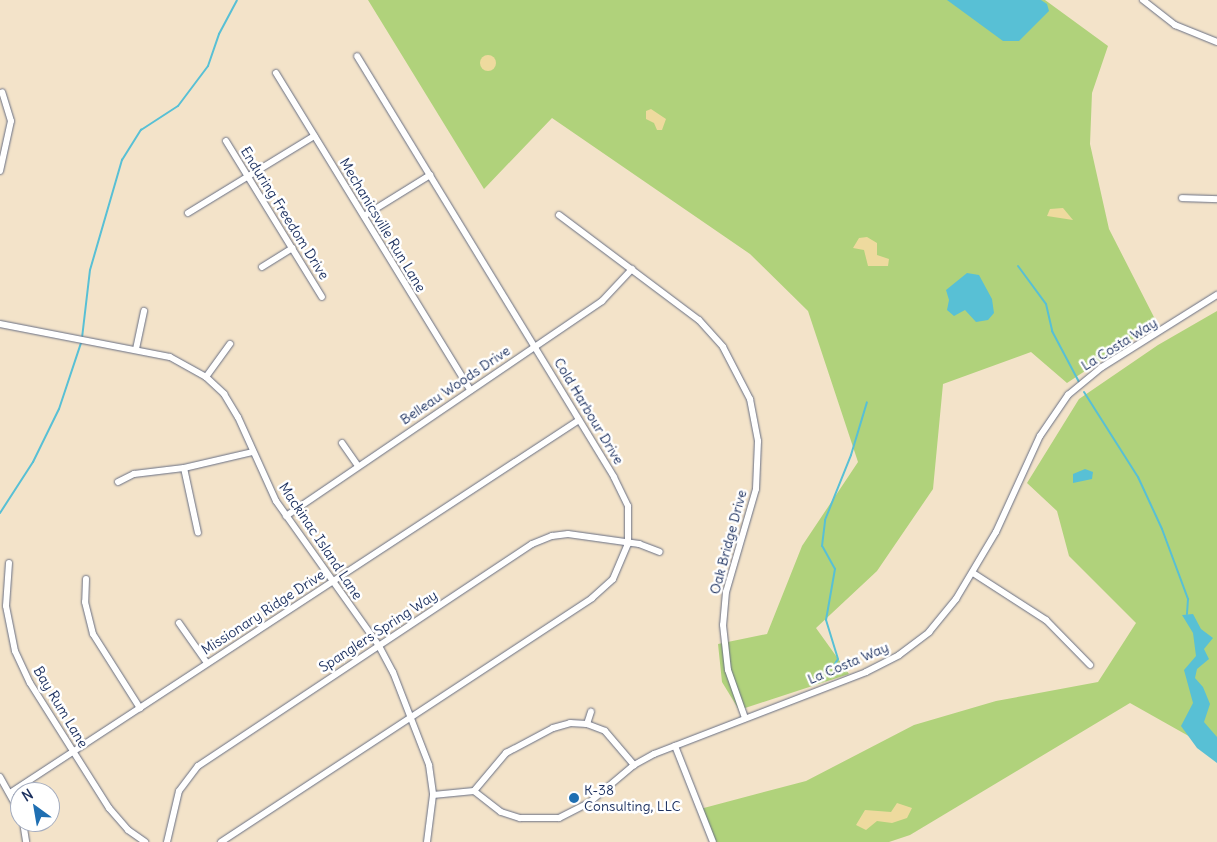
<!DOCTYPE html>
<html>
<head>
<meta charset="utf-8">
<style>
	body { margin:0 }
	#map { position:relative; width:1217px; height:842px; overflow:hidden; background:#f3e3c9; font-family:Delius,sans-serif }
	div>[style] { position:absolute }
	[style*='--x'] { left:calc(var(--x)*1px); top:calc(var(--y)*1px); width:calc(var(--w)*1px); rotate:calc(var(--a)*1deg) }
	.green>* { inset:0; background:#b0d27b }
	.sand>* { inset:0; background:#eeda9e }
	.round { border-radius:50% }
	.water>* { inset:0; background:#58c0d5 }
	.stream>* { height:2px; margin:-1px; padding:0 1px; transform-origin:1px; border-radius:1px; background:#58c0d5 }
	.roads { filter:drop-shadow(0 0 1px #676e83) drop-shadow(0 0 1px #676e83) }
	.street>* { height:6px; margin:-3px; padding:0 3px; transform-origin:3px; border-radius:3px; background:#fff }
	.dots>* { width:14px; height:14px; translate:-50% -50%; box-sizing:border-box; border:2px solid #fff; border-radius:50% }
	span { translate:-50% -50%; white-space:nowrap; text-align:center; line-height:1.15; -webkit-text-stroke:5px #fff; paint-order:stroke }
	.street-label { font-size:14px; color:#1b2f5e }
	.poi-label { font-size:14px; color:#1b2f5e }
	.left { translate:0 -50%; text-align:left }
	.north { position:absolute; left:10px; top:782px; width:50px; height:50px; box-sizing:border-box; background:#fff; border:1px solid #a4acbf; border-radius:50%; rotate:328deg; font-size:14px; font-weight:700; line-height:20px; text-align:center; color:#1b2f5e }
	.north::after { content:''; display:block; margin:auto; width:18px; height:22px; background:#1f6fb2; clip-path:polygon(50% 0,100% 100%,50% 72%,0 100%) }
</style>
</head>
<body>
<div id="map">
	<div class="green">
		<i style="clip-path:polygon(368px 0,1045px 0,1108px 46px,1092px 93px,1090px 144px,1109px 229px,1157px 323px,1067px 383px,1031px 352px,943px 384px,933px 489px,877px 571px,816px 628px,849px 674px,739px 710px,722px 682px,718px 644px,767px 634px,802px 546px,858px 462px,808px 311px,750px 254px,552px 118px,484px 189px)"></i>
		<i style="clip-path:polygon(1217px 311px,1217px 752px,1130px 703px,910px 835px,889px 842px,715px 842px,700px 809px,806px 781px,914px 725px,996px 701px,1098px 682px,1136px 623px,1069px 556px,1057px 511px,1027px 483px,1079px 399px,1158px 345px)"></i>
	</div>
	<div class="sand">
		<i class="round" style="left:480px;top:55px;width:16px;height:16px"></i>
		<i style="clip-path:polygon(651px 109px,666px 119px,662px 130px,657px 130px,654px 123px,646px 119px,646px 111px)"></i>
		<i style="clip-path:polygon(1063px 208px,1073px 220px,1047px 216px,1050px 209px)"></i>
		<i style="clip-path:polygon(867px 237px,877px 243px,877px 255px,889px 259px,888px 266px,868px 266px,864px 250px,853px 248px,859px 238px)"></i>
		<i style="clip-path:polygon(897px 803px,912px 808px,907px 818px,892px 823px,877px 821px,866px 830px,856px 825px,865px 810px,891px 812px)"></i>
	</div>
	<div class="water">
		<i style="clip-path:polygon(947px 0,1041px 0,1047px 4px,1049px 11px,1019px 41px,1003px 41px)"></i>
		<i style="clip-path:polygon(967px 273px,979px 275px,992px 299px,994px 313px,988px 320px,976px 322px,965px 310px,954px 316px,947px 310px,949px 300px,946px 290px)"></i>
		<i style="clip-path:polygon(1085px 469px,1093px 472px,1092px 479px,1073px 483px,1073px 474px)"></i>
		<i style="clip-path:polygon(1193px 614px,1201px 629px,1213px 638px,1204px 649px,1209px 659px,1197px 669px,1195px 678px,1203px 687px,1210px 704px,1204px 722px,1217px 737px,1217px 763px,1197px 748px,1181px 726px,1193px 703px,1184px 670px,1196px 656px,1193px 633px,1182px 615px)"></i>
	</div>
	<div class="stream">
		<i style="--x:1018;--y:266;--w:47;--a:53.6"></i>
		<i style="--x:1046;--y:304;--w:28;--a:77"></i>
		<i style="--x:1052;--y:331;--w:58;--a:62.1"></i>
		<i style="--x:82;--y:338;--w:68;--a:-83.3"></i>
		<i style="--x:90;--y:270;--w:115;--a:-73.8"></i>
		<i style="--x:122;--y:160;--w:36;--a:-58"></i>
		<i style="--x:141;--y:130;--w:44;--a:-33"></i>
		<i style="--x:178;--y:106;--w:50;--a:-53.1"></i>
		<i style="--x:208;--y:66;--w:34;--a:-71"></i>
		<i style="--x:219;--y:34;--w:38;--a:-62"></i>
		<i style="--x:1084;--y:392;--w:101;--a:57.6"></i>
		<i style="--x:1138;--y:477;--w:57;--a:65.2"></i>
		<i style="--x:1162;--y:529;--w:75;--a:69.6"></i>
		<i style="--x:1188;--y:599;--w:15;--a:94"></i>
		<i style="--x:0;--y:513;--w:61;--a:-57.1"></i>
		<i style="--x:33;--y:462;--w:59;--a:-63.9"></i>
		<i style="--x:59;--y:409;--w:70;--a:-71.6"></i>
		<i style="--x:833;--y:667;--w:9;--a:-58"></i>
		<i style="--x:838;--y:659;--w:41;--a:-107.1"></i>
		<i style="--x:826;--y:620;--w:52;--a:-80"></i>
		<i style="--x:835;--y:569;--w:26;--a:-119"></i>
		<i style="--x:822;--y:546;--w:26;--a:-83"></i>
		<i style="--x:825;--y:520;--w:70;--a:-68.2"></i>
		<i style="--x:851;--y:455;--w:55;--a:-73.2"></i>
	</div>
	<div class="roads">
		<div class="street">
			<i style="--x:1143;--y:0;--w:41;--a:38"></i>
			<i style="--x:1175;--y:25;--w:45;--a:22"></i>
			<i style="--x:276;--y:73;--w:372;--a:58.5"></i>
			<i style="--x:226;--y:141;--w:183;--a:58.4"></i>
			<i style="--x:0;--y:171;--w:51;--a:-77.6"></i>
			<i style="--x:11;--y:121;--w:30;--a:-107"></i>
			<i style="--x:1182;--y:198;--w:35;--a:2"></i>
			<i style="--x:188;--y:213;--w:148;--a:-31.4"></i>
			<i style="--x:559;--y:215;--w:175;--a:36.9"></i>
			<i style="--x:699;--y:320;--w:36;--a:48"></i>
			<i style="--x:723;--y:347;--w:59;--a:62.6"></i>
			<i style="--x:750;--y:399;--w:43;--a:79.2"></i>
			<i style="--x:758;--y:441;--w:48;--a:92.4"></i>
			<i style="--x:756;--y:489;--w:107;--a:106.2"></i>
			<i style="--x:726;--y:592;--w:33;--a:95"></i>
			<i style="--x:723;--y:625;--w:45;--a:83.7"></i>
			<i style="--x:728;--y:670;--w:51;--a:70.5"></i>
			<i style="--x:364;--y:216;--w:78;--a:-31.8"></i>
			<i style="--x:262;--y:267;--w:36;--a:-32"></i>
			<i style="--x:0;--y:324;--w:173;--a:11"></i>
			<i style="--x:170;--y:357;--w:41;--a:29.1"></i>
			<i style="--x:206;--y:377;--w:25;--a:43"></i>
			<i style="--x:224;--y:394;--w:27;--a:59"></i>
			<i style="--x:238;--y:417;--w:92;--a:65.7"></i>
			<i style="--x:276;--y:501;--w:178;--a:54.6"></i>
			<i style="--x:379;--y:646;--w:30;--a:62"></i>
			<i style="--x:393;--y:672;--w:100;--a:68.8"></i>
			<i style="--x:429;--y:765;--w:30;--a:82"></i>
			<i style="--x:433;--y:795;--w:47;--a:97.3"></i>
			<i style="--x:136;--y:349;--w:39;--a:-78"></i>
			<i style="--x:206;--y:377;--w:41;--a:-54"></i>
			<i style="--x:342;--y:443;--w:28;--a:55"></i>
			<i style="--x:184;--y:468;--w:66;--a:77.8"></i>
			<i style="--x:118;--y:482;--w:18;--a:-27"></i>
			<i style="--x:134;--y:474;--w:50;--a:-6.8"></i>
			<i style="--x:184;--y:468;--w:71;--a:-13.1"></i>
			<i style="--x:286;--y:516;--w:382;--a:-34.2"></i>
			<i style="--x:602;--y:301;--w:44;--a:-46.8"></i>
			<i style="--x:9;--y:563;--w:43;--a:94"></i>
			<i style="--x:6;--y:606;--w:46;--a:78.7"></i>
			<i style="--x:15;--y:651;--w:35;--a:65"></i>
			<i style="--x:30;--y:683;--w:148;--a:57.7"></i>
			<i style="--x:109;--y:808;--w:29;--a:49"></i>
			<i style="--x:128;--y:830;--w:21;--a:35"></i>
			<i style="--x:973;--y:573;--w:87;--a:32.8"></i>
			<i style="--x:1046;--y:620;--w:63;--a:45.6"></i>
			<i style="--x:86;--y:579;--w:23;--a:92"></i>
			<i style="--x:85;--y:602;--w:33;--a:76"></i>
			<i style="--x:93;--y:634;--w:88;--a:57.6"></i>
			<i style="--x:179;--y:623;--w:49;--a:55"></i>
			<i style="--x:587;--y:724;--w:13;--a:-72"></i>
			<i style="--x:675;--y:746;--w:103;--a:68.4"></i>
			<i style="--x:0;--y:777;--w:41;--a:60.9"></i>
			<i style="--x:474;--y:791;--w:34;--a:38"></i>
			<i style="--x:501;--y:812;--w:20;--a:18"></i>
			<i style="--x:520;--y:818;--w:39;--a:0"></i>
			<i style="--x:559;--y:818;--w:35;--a:-27"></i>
			<i style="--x:590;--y:802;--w:57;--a:-40.1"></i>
			<i style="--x:634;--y:765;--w:23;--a:-29"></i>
			<i style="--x:654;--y:754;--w:227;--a:-21.1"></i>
			<i style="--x:866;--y:672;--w:37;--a:-27"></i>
			<i style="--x:899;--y:655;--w:38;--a:-37"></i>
			<i style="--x:929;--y:632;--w:43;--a:-50.7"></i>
			<i style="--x:956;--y:599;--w:78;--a:-59.2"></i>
			<i style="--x:996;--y:532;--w:106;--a:-65.4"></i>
			<i style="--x:1040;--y:436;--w:50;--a:-55.7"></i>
			<i style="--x:1068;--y:395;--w:44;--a:-39.5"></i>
			<i style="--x:1102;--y:367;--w:136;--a:-32.1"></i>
			<i style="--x:10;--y:793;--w:680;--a:-33.25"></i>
			<i style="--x:433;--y:795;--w:41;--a:-5.6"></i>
			<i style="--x:474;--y:791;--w:50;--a:-49.9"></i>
			<i style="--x:506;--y:753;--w:53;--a:-28"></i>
			<i style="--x:553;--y:728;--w:18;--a:-16"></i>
			<i style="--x:570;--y:723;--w:17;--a:3"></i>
			<i style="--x:587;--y:724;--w:19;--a:21"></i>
			<i style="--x:605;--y:731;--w:45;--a:49.5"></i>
			<i style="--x:23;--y:822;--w:20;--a:81"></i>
			<i style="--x:167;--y:842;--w:52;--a:-76.8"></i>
			<i style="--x:179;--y:791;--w:31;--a:-53"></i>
			<i style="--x:198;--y:766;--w:401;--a:-33.6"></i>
			<i style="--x:532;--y:544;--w:22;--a:-22"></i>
			<i style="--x:552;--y:536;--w:16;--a:-7"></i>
			<i style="--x:568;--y:534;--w:72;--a:8"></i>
			<i style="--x:639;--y:544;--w:22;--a:21"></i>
			<i style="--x:221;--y:842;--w:444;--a:-33.3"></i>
			<i style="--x:592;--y:598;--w:28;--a:-42"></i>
			<i style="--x:613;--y:579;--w:38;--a:-67"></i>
			<i style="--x:628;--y:544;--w:38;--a:-90"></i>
			<i style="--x:628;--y:506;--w:32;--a:-116"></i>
			<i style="--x:614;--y:477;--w:493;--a:-121.4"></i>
		</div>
	</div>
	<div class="dots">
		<i style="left:574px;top:798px;background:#1f6fb2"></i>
	</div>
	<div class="street-label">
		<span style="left:285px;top:213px;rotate:58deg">Enduring Freedom Drive</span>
		<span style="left:383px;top:225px;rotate:59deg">Mechanicsville Run Lane</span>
		<span style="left:1119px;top:344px;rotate:-32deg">La Costa Way</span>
		<span style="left:455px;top:385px;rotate:-34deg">Belleau Woods Drive</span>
		<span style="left:589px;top:411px;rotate:59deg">Cold Harbour Drive</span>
		<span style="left:321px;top:541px;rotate:56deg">Mackinac Island Lane</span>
		<span style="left:728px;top:542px;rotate:-75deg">Oak Bridge Drive</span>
		<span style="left:263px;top:612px;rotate:-33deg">Missionary Ridge Drive</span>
		<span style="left:378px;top:631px;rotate:-33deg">Spanglers Spring Way</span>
		<span style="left:848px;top:663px;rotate:-23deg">La Costa Way</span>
		<span style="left:61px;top:707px;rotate:59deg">Bay Rum Lane</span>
	</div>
	<div class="poi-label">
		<span class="left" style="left:584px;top:798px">K-38<br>Consulting, LLC</span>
	</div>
	<div class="north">N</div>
</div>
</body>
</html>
